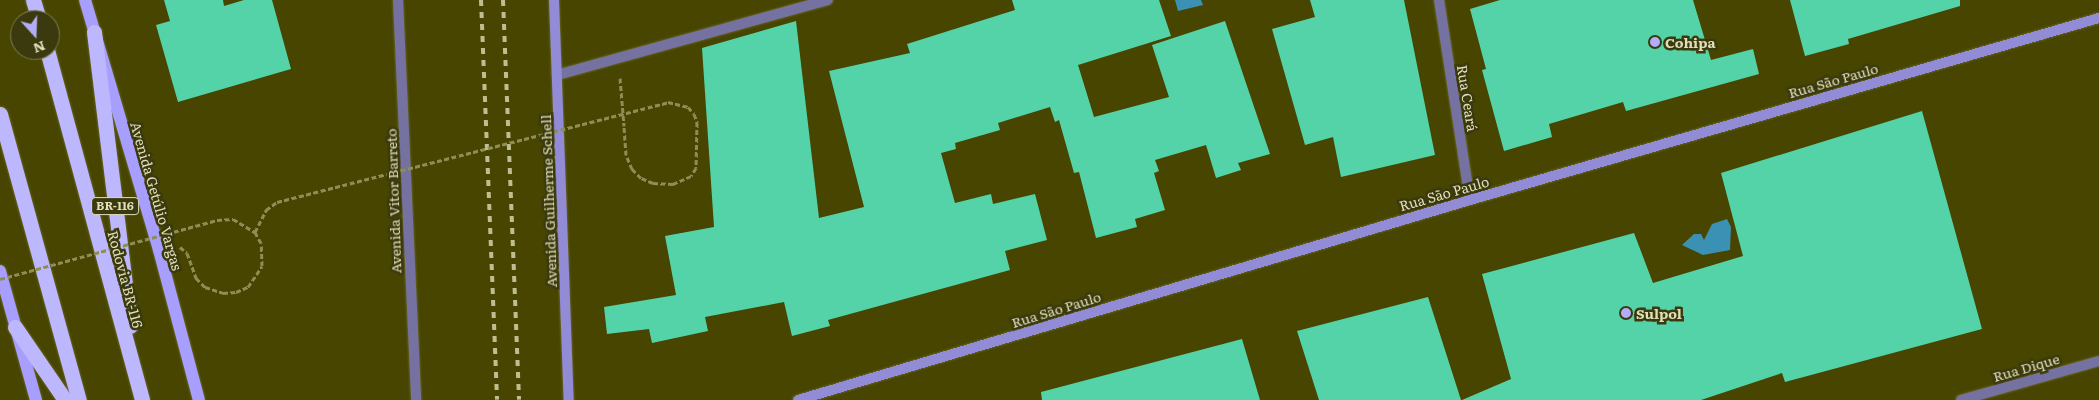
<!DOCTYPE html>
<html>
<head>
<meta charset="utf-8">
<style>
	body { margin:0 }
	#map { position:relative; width:2099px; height:400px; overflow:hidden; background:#474500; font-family:Literata,serif }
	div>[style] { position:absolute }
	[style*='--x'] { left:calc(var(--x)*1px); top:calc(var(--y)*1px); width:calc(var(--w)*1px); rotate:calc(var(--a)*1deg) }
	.water>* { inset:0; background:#3a91b3 }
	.building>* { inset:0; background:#55d3a8 }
	.path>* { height:3px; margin-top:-1.5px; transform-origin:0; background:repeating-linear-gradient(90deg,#8f8d56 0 5px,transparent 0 7.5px) }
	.roads { filter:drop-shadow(0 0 1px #666425) drop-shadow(0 0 1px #666425) }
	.street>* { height:10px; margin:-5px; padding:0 5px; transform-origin:5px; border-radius:5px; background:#7572a1 }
	.secondary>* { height:10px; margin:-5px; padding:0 5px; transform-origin:5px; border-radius:5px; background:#928bd6 }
	.primary>* { height:12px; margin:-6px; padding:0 6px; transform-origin:6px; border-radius:6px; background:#a89efe }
	.highway>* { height:15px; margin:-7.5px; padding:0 7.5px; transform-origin:7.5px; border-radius:7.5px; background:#bdb8fd }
	.rail>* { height:4px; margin-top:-2px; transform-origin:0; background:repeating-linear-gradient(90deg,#bfbe92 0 6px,transparent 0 12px) }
	.path-bridge>* { height:3px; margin-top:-1.5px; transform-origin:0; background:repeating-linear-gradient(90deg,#8f8d56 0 5px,transparent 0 7.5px) }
	.dots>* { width:14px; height:14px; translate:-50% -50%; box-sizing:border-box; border:2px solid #3b3a0f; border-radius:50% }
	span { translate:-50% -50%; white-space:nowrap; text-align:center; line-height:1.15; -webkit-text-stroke:5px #3b3a0f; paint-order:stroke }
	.shield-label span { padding:1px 4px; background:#3b3a0f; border:1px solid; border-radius:4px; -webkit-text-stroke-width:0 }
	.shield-label { font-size:12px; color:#e0dfb9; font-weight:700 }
	.poi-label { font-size:14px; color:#e0dfb9; font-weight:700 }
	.left { translate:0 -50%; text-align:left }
	.street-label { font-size:14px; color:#e0dfb9 }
	.north { position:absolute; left:10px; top:10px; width:50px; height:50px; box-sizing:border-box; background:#3b3a0f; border:1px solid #7d7c53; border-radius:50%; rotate:160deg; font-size:14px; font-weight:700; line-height:20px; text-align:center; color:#e0dfb9 }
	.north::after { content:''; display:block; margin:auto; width:18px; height:22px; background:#b3adf9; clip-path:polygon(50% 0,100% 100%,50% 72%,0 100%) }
</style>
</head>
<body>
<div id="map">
	<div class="water">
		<i style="clip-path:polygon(1175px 0,1201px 0,1203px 5px,1178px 11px)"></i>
		<i style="clip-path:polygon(1727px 219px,1731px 227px,1730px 250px,1703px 255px,1682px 245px,1694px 234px,1701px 234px,1704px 240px,1712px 224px)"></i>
	</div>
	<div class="building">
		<i style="clip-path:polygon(164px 0,223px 0,224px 6px,244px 0,272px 0,291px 69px,178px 102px,156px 25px,170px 21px)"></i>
		<i style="clip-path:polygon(1012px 0,1159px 0,1171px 36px,1078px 65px,1094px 117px,1169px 97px,1152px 45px,1225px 21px,1270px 154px,1238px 163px,1241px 170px,1216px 178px,1206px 145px,1155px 160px,1159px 171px,1154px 173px,1165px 210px,1135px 219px,1137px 227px,1096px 238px,1079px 172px,1074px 173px,1059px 120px,1055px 122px,1050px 107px,998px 123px,1000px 130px,955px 143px,956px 149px,941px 153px,955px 203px,991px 194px,993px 204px,1035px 194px,1047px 240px,1005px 251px,1010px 270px,828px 320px,830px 326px,792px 336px,784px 302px,705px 317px,708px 331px,652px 343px,649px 329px,607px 334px,604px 307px,676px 295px,665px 236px,714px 227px,702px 48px,796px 21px,819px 218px,864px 207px,829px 71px,910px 53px,907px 44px,1015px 10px)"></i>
		<i style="clip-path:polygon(1310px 0,1404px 0,1435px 155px,1341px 177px,1333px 137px,1305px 145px,1272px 29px,1315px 17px)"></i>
		<i style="clip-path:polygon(1500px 0,1693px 0,1711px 60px,1753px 49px,1759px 74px,1626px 111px,1623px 102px,1549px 124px,1552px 137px,1504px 151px,1482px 70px,1486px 69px,1470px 9px)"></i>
		<i style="clip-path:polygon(1790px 0,1960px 0,1960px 6px,1848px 39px,1849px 44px,1805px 56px)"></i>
		<i style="clip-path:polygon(1922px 111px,1982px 329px,1785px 382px,1782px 373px,1701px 400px,1462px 400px,1511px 379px,1482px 274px,1634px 233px,1653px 283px,1743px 256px,1721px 173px)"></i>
		<i style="clip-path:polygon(1428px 297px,1461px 400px,1319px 400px,1297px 331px)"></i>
		<i style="clip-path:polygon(1242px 339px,1260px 400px,1042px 400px,1041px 392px)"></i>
	</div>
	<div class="path">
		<i style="--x:620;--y:78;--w:48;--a:85.2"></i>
		<i style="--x:180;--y:247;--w:9;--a:41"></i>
		<i style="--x:187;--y:253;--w:27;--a:70"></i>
		<i style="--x:196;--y:278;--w:13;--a:45"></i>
		<i style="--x:205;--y:287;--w:19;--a:18"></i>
		<i style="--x:223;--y:293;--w:13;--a:-4"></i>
		<i style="--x:236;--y:292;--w:13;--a:-23"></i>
		<i style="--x:248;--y:287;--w:25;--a:-56"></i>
		<i style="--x:262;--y:266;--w:23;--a:-92"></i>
		<i style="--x:261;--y:243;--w:13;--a:-119"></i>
	</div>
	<div class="roads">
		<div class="street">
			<i style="--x:398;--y:0;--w:400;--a:87.4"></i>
			<i style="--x:1439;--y:0;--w:202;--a:81.2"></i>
			<i style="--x:557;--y:75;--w:281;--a:-15.5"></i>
			<i style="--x:1961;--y:400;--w:143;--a:-15.8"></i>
		</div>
		<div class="secondary">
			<i style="--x:554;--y:0;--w:400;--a:87.9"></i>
			<i style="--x:798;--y:400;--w:701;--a:-16.57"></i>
			<i style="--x:1470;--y:200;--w:655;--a:-16.14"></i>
		</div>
		<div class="primary">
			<i style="--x:85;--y:0;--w:261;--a:73.5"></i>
			<i style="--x:159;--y:250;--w:155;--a:75.1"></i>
			<i style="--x:0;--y:271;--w:134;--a:74.4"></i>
		</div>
		<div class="highway">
			<i style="--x:33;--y:0;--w:21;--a:73"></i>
			<i style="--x:94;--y:32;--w:296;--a:83"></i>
			<i style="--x:47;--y:50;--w:363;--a:74.8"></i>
			<i style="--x:0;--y:114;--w:297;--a:74.6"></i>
			<i style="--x:15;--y:327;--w:88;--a:55.6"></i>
		</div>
	</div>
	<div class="rail">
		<i style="--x:481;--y:0;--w:400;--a:87.7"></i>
		<i style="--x:503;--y:0;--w:400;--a:87.7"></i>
	</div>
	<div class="path-bridge">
		<i style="--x:0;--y:279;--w:225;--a:-15.2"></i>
		<i style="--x:217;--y:220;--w:16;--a:-4"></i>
		<i style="--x:233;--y:219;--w:26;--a:31"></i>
		<i style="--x:255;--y:232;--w:25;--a:-63"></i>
		<i style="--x:266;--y:210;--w:14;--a:-36"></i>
		<i style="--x:277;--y:202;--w:404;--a:-14.3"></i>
		<i style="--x:668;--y:102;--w:21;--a:14"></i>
		<i style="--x:688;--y:107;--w:9;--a:49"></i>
		<i style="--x:694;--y:114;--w:9;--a:69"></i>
		<i style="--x:697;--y:122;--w:46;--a:91.2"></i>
		<i style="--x:696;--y:168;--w:9;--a:122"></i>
		<i style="--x:691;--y:176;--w:20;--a:156"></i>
		<i style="--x:673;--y:184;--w:20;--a:-177"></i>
		<i style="--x:653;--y:183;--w:13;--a:-157"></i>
		<i style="--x:641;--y:178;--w:13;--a:-135"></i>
		<i style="--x:632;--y:169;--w:15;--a:-113"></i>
		<i style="--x:626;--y:155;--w:29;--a:-94"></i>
	</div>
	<div class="dots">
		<i style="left:1655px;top:42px;background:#b3adf9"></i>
		<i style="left:1626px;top:313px;background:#b3adf9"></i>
	</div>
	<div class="shield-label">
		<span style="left:115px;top:206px">BR-116</span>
	</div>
	<div class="poi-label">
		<span class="left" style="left:1665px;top:42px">Cohipa</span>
		<span class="left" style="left:1636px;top:313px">Sulpol</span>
	</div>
	<div class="street-label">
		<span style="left:1833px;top:80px;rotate:-16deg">Rua São Paulo</span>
		<span style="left:1468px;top:98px;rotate:81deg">Rua Ceará</span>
		<span style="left:1444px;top:193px;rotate:-16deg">Rua São Paulo</span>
		<span style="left:157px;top:196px;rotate:74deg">Avenida Getúlio Vargas</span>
		<span style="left:393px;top:201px;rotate:-92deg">Avenida Vitor Barreto</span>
		<span style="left:548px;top:201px;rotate:-92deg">Avenida Guilherme Schell</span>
		<span style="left:126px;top:279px;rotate:75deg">Rodovia BR-116</span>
		<span style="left:1056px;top:309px;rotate:-17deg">Rua São Paulo</span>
		<span style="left:2026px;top:367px;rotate:-16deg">Rua Dique</span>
	</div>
	<div class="north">N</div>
</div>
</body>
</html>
